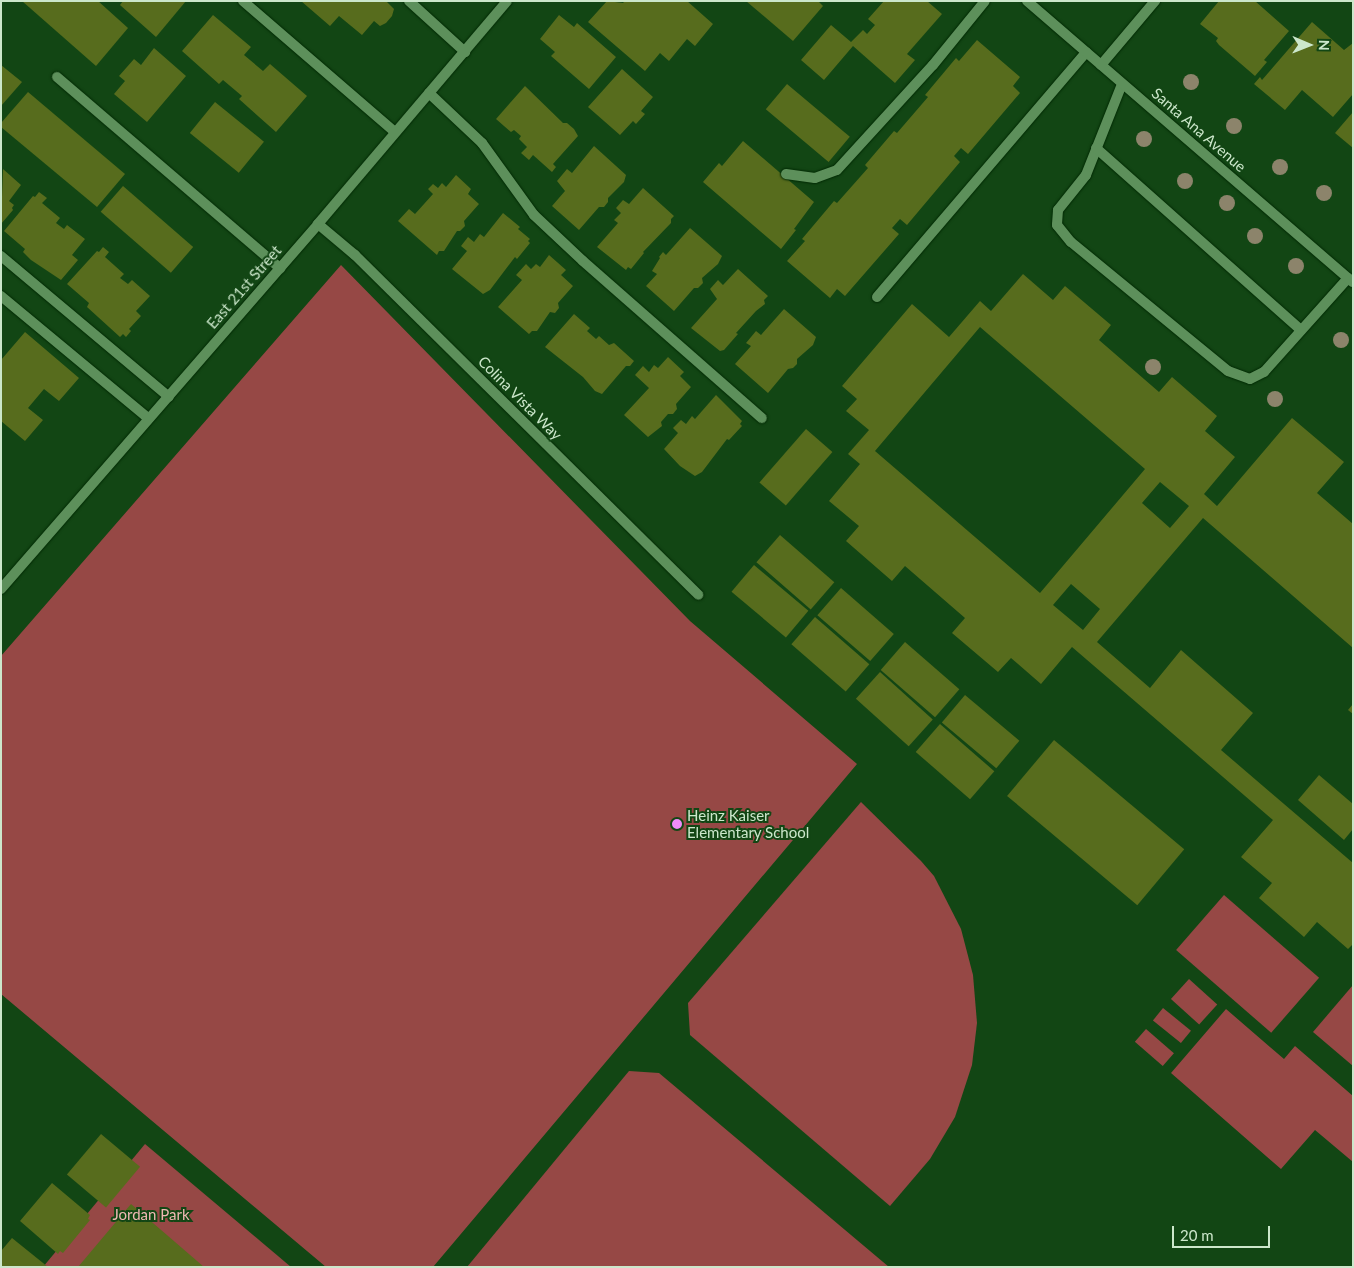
<!DOCTYPE html>
<html>
<head>
<meta charset="utf-8">
<style>
	body { margin:0 }
	#map { position:relative; width:1354px; height:1268px; overflow:hidden; background:#124614; font-family:Lato,sans-serif }
	div>[style] { position:absolute }
	[style*='--x'] { left:calc(var(--x)*1px); top:calc(var(--y)*1px); width:calc(var(--w)*1px); rotate:calc(var(--a)*1deg) }
	.green>* { inset:0; background:#964845; transform-origin:0 0 }
	.building>* { inset:0; background:#576c1d; transform-origin:0 0 }
	.roads { filter:drop-shadow(0 0 1px #022a04) drop-shadow(0 0 1px #022a04) }
	.service>* { height:10px; margin:-5px; padding:0 5px; transform-origin:5px; border-radius:5px; background:#5d905b }
	.minor>* { height:10px; margin:-5px; padding:0 5px; transform-origin:5px; border-radius:5px; background:#5d905b }
	.tertiary>* { height:10px; margin:-5px; padding:0 5px; transform-origin:5px; border-radius:5px; background:#5d905b }
	.trees>* { width:16px; height:16px; margin:-8px; border-radius:50%; background:#8c846b }
	.dots>* { width:14px; height:14px; translate:-50% -50%; box-sizing:border-box; border:2px solid #124614; border-radius:50% }
	span { translate:-50% -50%; white-space:nowrap; text-align:center; line-height:1.15; -webkit-text-stroke:4px #124614; paint-order:stroke }
	.street-label { font-size:15px; color:#cce7cb }
	.poi-label { font-size:15px; color:#cce7cb }
	.left { translate:0 -50%; text-align:left }
	.park-label { font-size:15px; color:#efb7b3 }
	.frame { position:absolute; inset:0; border:2px solid #cce7cb; pointer-events:none }
	.north { position:absolute; left:1284px; top:20px; width:50px; height:50px; -webkit-text-stroke:4px #124614; paint-order:stroke; rotate:91deg; font-size:14px; font-weight:700; line-height:20px; text-align:center; color:#cce7cb }
	.north::after { content:''; display:block; margin:auto; width:18px; height:22px; background:#cce7cb; clip-path:polygon(50% 0,100% 100%,50% 72%,0 100%) }
	.scale { position:absolute; left:1172px; top:1226px; width:98px; height:22px; box-sizing:border-box; border:2px solid #cce7cb; border-top:0; padding-left:6px; font-size:15px; line-height:18px; white-space:nowrap; color:#cce7cb; -webkit-text-stroke:4px #124614; paint-order:stroke }
</style>
</head>
<body>
<div id="map">
	<div class="green">
		<i style="clip-path:polygon(341px 265px,690px 621px,857px 764px,433px 1267px,326px 1267px,1px 994px,1px 656px)"></i>
		<i style="clip-path:polygon(861px 802px,921px 861px,934px 876px,961px 929px,973px 975px,977px 1023px,972px 1065px,955px 1117px,930px 1159px,890px 1206px,690px 1035px,688px 1003px)"></i>
		<i style="left:1224px;top:895px;width:126px;height:73px;rotate:41deg"></i>
		<i style="left:1189px;top:979px;width:38px;height:27px;rotate:42deg"></i>
		<i style="clip-path:polygon(1353px 985px,1353px 1066px,1313px 1032px)"></i>
		<i style="left:1163px;top:1008px;width:36px;height:16px;rotate:39deg"></i>
		<i style="clip-path:polygon(1226px 1009px,1284px 1059px,1295px 1046px,1353px 1096px,1353px 1162px,1315px 1130px,1281px 1169px,1171px 1073px)"></i>
		<i style="left:1146px;top:1029px;width:37px;height:17px;rotate:41deg"></i>
		<i style="clip-path:polygon(629px 1071px,659px 1073px,889px 1267px,467px 1267px)"></i>
		<i style="clip-path:polygon(145px 1144px,291px 1267px,43px 1267px)"></i>
	</div>
	<div class="building">
		<i style="clip-path:polygon(22px 1px,98px 1px,128px 28px,96px 66px)"></i>
		<i style="clip-path:polygon(123px 1px,186px 1px,156px 37px,120px 5px)"></i>
		<i style="clip-path:polygon(301px 1px,386px 1px,394px 9px,392px 16px,386px 23px,380px 26px,374px 21px,362px 35px,339px 16px,330px 26px)"></i>
		<i style="clip-path:polygon(607px 1px,623px 3px,625px 1px,687px 1px,713px 24px,695px 46px,687px 39px,669px 61px,660px 53px,645px 71px,588px 22px)"></i>
		<i style="clip-path:polygon(746px 1px,818px 1px,823px 6px,793px 41px)"></i>
		<i style="clip-path:polygon(884px 1px,927px 1px,942px 14px,907px 54px,915px 60px,895px 83px,853px 46px,824px 80px,801px 60px,831px 25px,851px 42px,863px 30px,867px 34px,875px 25px,868px 19px)"></i>
		<i style="clip-path:polygon(1219px 1px,1255px 1px,1289px 31px,1264px 60px,1267px 62px,1255px 76px,1219px 45px,1216px 41px,1218px 38px,1200px 24px)"></i>
		<i style="clip-path:polygon(213px 15px,251px 47px,244px 55px,263px 71px,270px 64px,307px 96px,276px 132px,239px 99px,242px 96px,223px 80px,219px 84px,182px 51px)"></i>
		<i style="clip-path:polygon(559px 15px,574px 27px,577px 23px,616px 57px,589px 89px,551px 56px,555px 52px,540px 39px)"></i>
		<i style="clip-path:polygon(1312px 22px,1344px 50px,1353px 43px,1353px 94px,1333px 117px,1302px 90px,1285px 110px,1254px 84px,1260px 77px,1262px 80px)"></i>
		<i style="clip-path:polygon(977px 40px,1020px 77px,1013px 86px,1020px 93px,968px 154px,961px 148px,954px 156px,960px 162px,907px 225px,900px 219px,892px 228px,899px 234px,845px 296px,837px 289px,830px 298px,787px 261px,805px 241px,802px 239px,834px 201px,837px 203px,868px 168px,865px 165px,894px 131px,897px 133px,928px 97px,925px 95px,956px 58px,959px 61px)"></i>
		<i style="clip-path:polygon(154px 48px,186px 76px,147px 122px,114px 94px,125px 81px,119px 76px,134px 59px,141px 65px)"></i>
		<i style="clip-path:polygon(1px 65px,22px 82px,1px 106px)"></i>
		<i style="clip-path:polygon(622px 69px,653px 97px,641px 111px,645px 114px,636px 124px,633px 121px,620px 135px,588px 107px)"></i>
		<i style="left:787px;top:84px;width:82px;height:33px;rotate:40deg"></i>
		<i style="clip-path:polygon(525px 86px,563px 123px,567px 123px,574px 129px,578px 136px,553px 164px,556px 167px,552px 172px,533px 155px,529px 160px,521px 153px,527px 147px,519px 139px,521px 136px,514px 130px,511px 132px,496px 119px)"></i>
		<i style="clip-path:polygon(28px 92px,125px 174px,97px 207px,1px 127px,1px 123px)"></i>
		<i style="left:215px;top:102px;width:63px;height:40px;rotate:39deg"></i>
		<i style="clip-path:polygon(1353px 112px,1353px 148px,1335px 133px)"></i>
		<i style="clip-path:polygon(743px 141px,814px 202px,794px 229px,796px 230px,781px 249px,703px 182px,719px 163px,722px 166px)"></i>
		<i style="clip-path:polygon(594px 146px,626px 175px,624px 182px,608px 198px,608px 202px,604px 207px,599px 207px,579px 230px,552px 206px,565px 191px,557px 181px,567px 169px,572px 173px)"></i>
		<i style="clip-path:polygon(3px 169px,21px 185px,9px 201px,14px 205px,12px 208px,13px 210px,1px 224px)"></i>
		<i style="clip-path:polygon(456px 175px,471px 189px,468px 194px,479px 204px,464px 221px,465px 226px,460px 231px,457px 231px,444px 251px,439px 251px,437px 255px,398px 221px,409px 209px,415px 214px,433px 194px,428px 189px,433px 184px,438px 188px,442px 183px,446px 187px)"></i>
		<i style="left:123px;top:186px;width:93px;height:34px;rotate:41deg"></i>
		<i style="clip-path:polygon(643px 188px,674px 216px,671px 219px,671px 223px,643px 252px,644px 253px,631px 269px,628px 267px,626px 270px,597px 247px,618px 223px,614px 220px,621px 213px,616px 208px,623px 200px,629px 204px)"></i>
		<i style="clip-path:polygon(39px 192px,47px 198px,42px 203px,60px 218px,56px 223px,64px 229px,67px 225px,85px 239px,72px 255px,78px 260px,61px 280px,31px 260px,23px 252px,25px 249px,4px 231px,33px 196px,35px 197px)"></i>
		<i style="clip-path:polygon(503px 213px,520px 227px,518px 229px,530px 239px,528px 241px,530px 243px,517px 259px,515px 257px,490px 290px,483px 294px,452px 269px,467px 251px,461px 246px,468px 237px,474px 242px,480px 234px,484px 237px)"></i>
		<i style="clip-path:polygon(690px 228px,722px 256px,718px 264px,702px 278px,703px 283px,698px 288px,694px 288px,674px 311px,646px 286px,657px 274px,652px 271px,660px 258px,659px 257px,663px 252px,666px 255px)"></i>
		<i style="clip-path:polygon(103px 247px,109px 252px,105px 257px,124px 274px,120px 278px,128px 284px,132px 280px,150px 296px,136px 311px,141px 316px,129px 329px,131px 331px,126px 337px,123px 334px,120px 337px,87px 307px,89px 303px,67px 284px,97px 251px,99px 252px)"></i>
		<i style="clip-path:polygon(549px 255px,566px 270px,561px 275px,573px 286px,558px 303px,559px 308px,555px 313px,550px 312px,537px 331px,532px 331px,529px 334px,498px 307px,522px 280px,516px 275px,526px 264px,531px 269px,536px 264px,540px 267px)"></i>
		<i style="clip-path:polygon(738px 269px,768px 296px,764px 300px,765px 304px,756px 311px,736px 333px,738px 334px,724px 350px,720px 351px,691px 328px,717px 299px,710px 289px,718px 280px,723px 285px)"></i>
		<i style="clip-path:polygon(evenodd,1023px 274px,1053px 300px,1065px 286px,1111px 325px,1099px 340px,1159px 392px,1172px 377px,1217px 416px,1205px 431px,1235px 457px,1204px 494px,1217px 506px,1292px 418px,1344px 462px,1317px 493px,1353px 524px,1353px 648px,1203px 518px,1097px 642px,1150px 688px,1181px 650px,1253px 713px,1221px 750px,1353px 863px,1353px 944px,1348px 949px,1317px 922px,1304px 937px,1259px 898px,1272px 883px,1241px 857px,1273px 820px,1072px 647px,1041px 684px,1011px 658px,998px 672px,952px 633px,965px 618px,905px 566px,892px 581px,846px 541px,859px 526px,829px 501px,860px 464px,848px 454px,869px 430px,846px 411px,857px 399px,842px 386px,912px 304px,949px 337px,980px 301px,991px 311px,1023px 274px,980px 327px,1145px 469px,1040px 593px,875px 451px,980px 327px,1023px 274px,1160px 482px,1189px 506px,1170px 528px,1142px 503px,1160px 482px,1023px 274px,1071px 584px,1100px 609px,1083px 630px,1053px 605px,1071px 584px)"></i>
		<i style="clip-path:polygon(784px 309px,816px 337px,813px 345px,797px 359px,797px 364px,793px 368px,788px 369px,768px 393px,735px 364px,751px 346px,746px 343px,756px 331px,761px 335px)"></i>
		<i style="clip-path:polygon(574px 314px,590px 328px,587px 331px,596px 339px,599px 336px,609px 345px,614px 343px,634px 361px,630px 366px,626px 366px,602px 394px,595px 391px,583px 377px,545px 347px)"></i>
		<i style="clip-path:polygon(25px 332px,79px 378px,59px 401px,44px 389px,28px 408px,43px 420px,25px 441px,1px 421px,1px 360px)"></i>
		<i style="clip-path:polygon(668px 357px,684px 372px,680px 376px,691px 387px,676px 404px,677px 409px,673px 414px,668px 414px,661px 422px,662px 426px,648px 437px,624px 415px,649px 388px,635px 375px,643px 366px,649px 372px,654px 365px,658px 368px)"></i>
		<i style="clip-path:polygon(716px 395px,742px 421px,740px 424px,742px 426px,729px 440px,727px 439px,702px 472px,695px 476px,680px 466px,664px 449px,678px 433px,673px 428px,681px 420px,686px 424px,692px 416px,695px 419px)"></i>
		<i style="left:806px;top:429px;width:35px;height:71px;rotate:41deg"></i>
		<i style="left:780px;top:535px;width:72px;height:36px;rotate:41deg"></i>
		<i style="left:754px;top:565px;width:71px;height:35px;rotate:40deg"></i>
		<i style="left:841px;top:588px;width:70px;height:36px;rotate:41deg"></i>
		<i style="left:815px;top:617px;width:72px;height:36px;rotate:41deg"></i>
		<i style="left:905px;top:642px;width:72px;height:37px;rotate:41deg"></i>
		<i style="left:880px;top:672px;width:71px;height:36px;rotate:42deg"></i>
		<i style="left:965px;top:695px;width:71px;height:36px;rotate:40deg"></i>
		<i style="clip-path:polygon(1353px 704px,1353px 714px,1348px 710px)"></i>
		<i style="left:940px;top:724px;width:72px;height:37px;rotate:41deg"></i>
		<i style="left:1054px;top:740px;width:170px;height:73px;rotate:40deg"></i>
		<i style="clip-path:polygon(1319px 775px,1353px 804px,1353px 829px,1344px 840px,1298px 800px)"></i>
		<i style="left:101px;top:1134px;width:51px;height:53px;rotate:40deg"></i>
		<i style="clip-path:polygon(52px 1183px,90px 1215px,88px 1219px,90px 1220px,63px 1253px,60px 1251px,58px 1254px,20px 1221px)"></i>
		<i style="clip-path:polygon(131px 1204px,204px 1267px,78px 1267px)"></i>
		<i style="clip-path:polygon(12px 1238px,48px 1267px,1px 1267px,1px 1251px)"></i>
	</div>
	<div class="roads">
		<div class="service">
			<i style="--x:243;--y:1;--w:201;--a:40.8"></i>
			<i style="--x:409;--y:1;--w:76;--a:42.3"></i>
			<i style="--x:57;--y:77;--w:294;--a:40.6"></i>
			<i style="--x:1122;--y:84;--w:98;--a:111.6"></i>
			<i style="--x:1086;--y:175;--w:45;--a:128.7"></i>
			<i style="--x:1058;--y:210;--w:15;--a:94"></i>
			<i style="--x:1057;--y:225;--w:22;--a:51"></i>
			<i style="--x:1071;--y:242;--w:203;--a:39.4"></i>
			<i style="--x:1228;--y:371;--w:23;--a:20"></i>
			<i style="--x:1250;--y:379;--w:16;--a:-27"></i>
			<i style="--x:1264;--y:372;--w:126;--a:-48.2"></i>
			<i style="--x:1096;--y:148;--w:274;--a:41.6"></i>
			<i style="--x:786;--y:174;--w:29;--a:8"></i>
			<i style="--x:815;--y:178;--w:23;--a:-20"></i>
			<i style="--x:837;--y:170;--w:142;--a:-47.6"></i>
			<i style="--x:933;--y:65;--w:82;--a:-50.9"></i>
			<i style="--x:318;--y:224;--w:48;--a:40"></i>
			<i style="--x:355;--y:255;--w:483;--a:44.7"></i>
			<i style="--x:1;--y:256;--w:219;--a:40"></i>
			<i style="--x:1;--y:296;--w:192;--a:39.7"></i>
			<i style="--x:877;--y:297;--w:322;--a:-49.5"></i>
		</div>
		<div class="minor">
			<i style="--x:1101;--y:65;--w:84;--a:-49.8"></i>
			<i style="--x:429;--y:93;--w:73;--a:43.3"></i>
			<i style="--x:482;--y:143;--w:89;--a:54.2"></i>
			<i style="--x:534;--y:215;--w:67;--a:43.2"></i>
			<i style="--x:583;--y:261;--w:238;--a:41.3"></i>
			<i style="--x:1;--y:589;--w:483;--a:-49"></i>
			<i style="--x:318;--y:224;--w:292;--a:-49.7"></i>
		</div>
		<div class="tertiary">
			<i style="--x:1027;--y:1;--w:430;--a:40.8"></i>
		</div>
	</div>
	<div class="trees">
		<i style="left:1191px;top:82px"></i>
		<i style="left:1234px;top:126px"></i>
		<i style="left:1144px;top:139px"></i>
		<i style="left:1280px;top:167px"></i>
		<i style="left:1185px;top:181px"></i>
		<i style="left:1324px;top:193px"></i>
		<i style="left:1227px;top:203px"></i>
		<i style="left:1255px;top:236px"></i>
		<i style="left:1296px;top:266px"></i>
		<i style="left:1341px;top:340px"></i>
		<i style="left:1153px;top:367px"></i>
		<i style="left:1275px;top:399px"></i>
	</div>
	<div class="dots">
		<i style="left:677px;top:824px;background:#ee8cf8"></i>
	</div>
	<div class="street-label">
		<span style="left:1199px;top:130px;rotate:41deg">Santa Ana Avenue</span>
		<span style="left:244px;top:287px;rotate:-49deg">East 21st Street</span>
		<span style="left:520px;top:398px;rotate:45deg">Colina Vista Way</span>
	</div>
	<div class="poi-label">
		<span class="left" style="left:687px;top:824px">Heinz Kaiser<br>Elementary School</span>
	</div>
	<div class="park-label">
		<span style="left:151px;top:1215px">Jordan Park</span>
	</div>
	<div class="frame"></div>
	<div class="north">N</div>
	<div class="scale">20 m</div>
</div>
</body>
</html>
